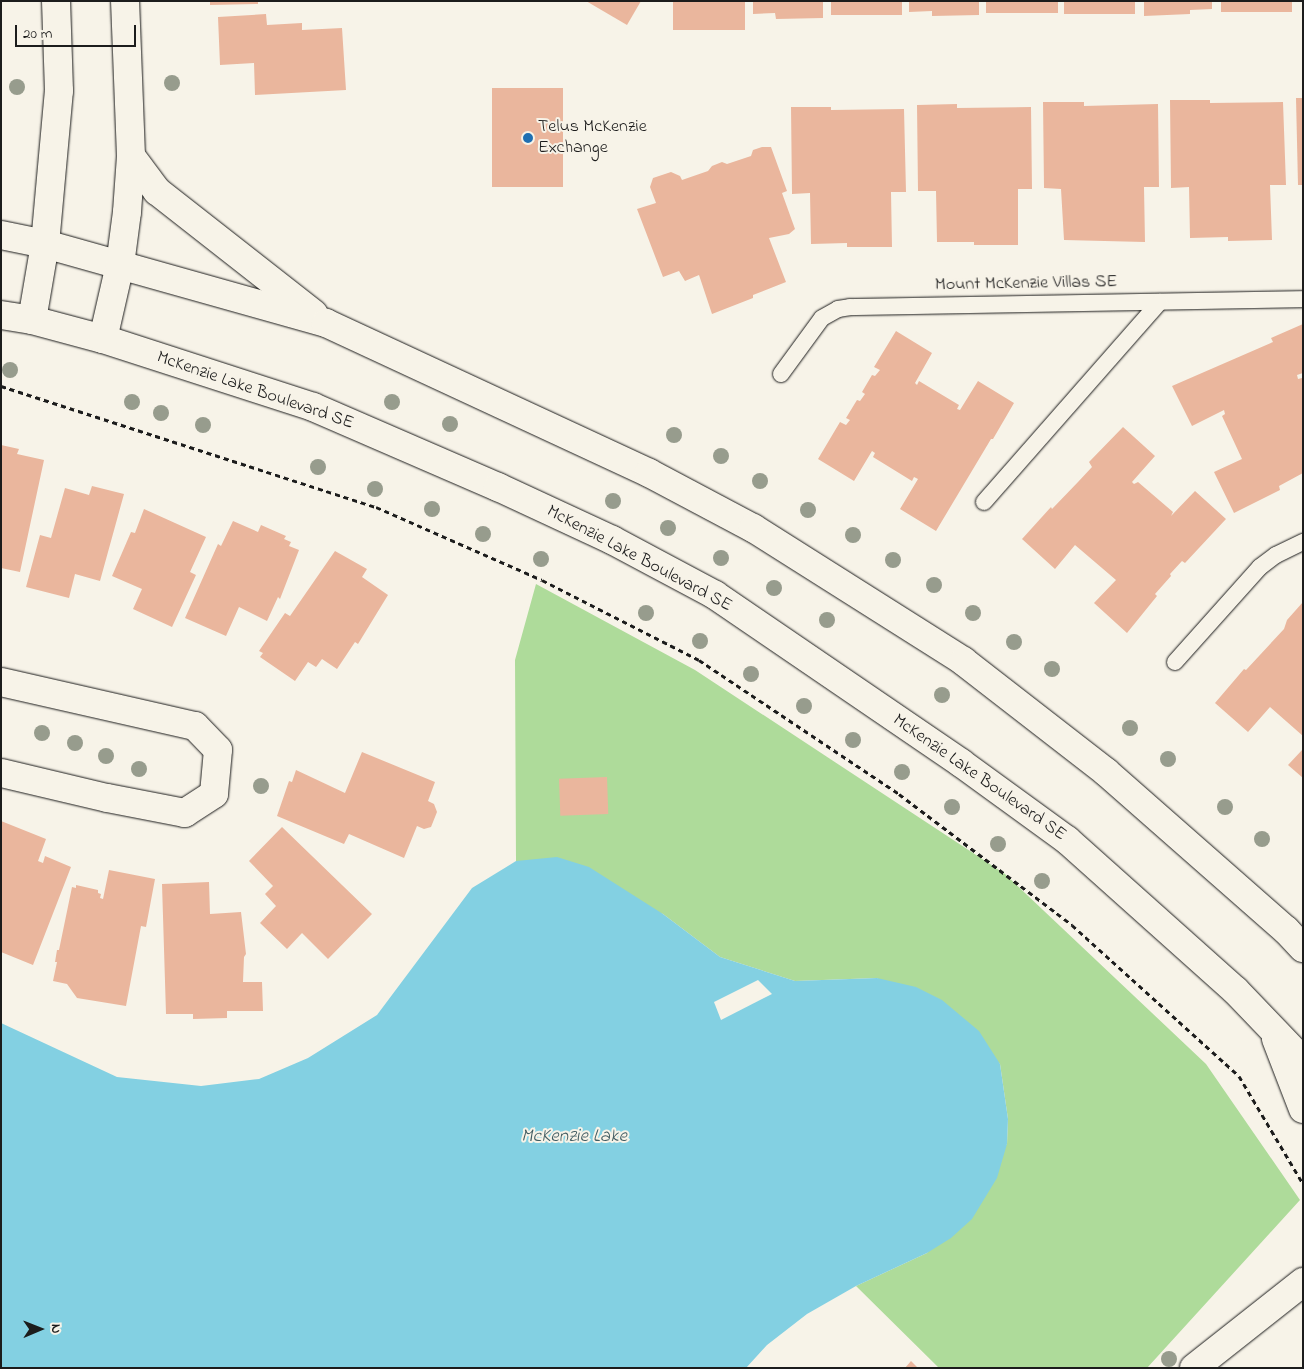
<!DOCTYPE html>
<html>
<head>
<meta charset="utf-8">
<style>
	body { margin:0 }
	#map { position:relative; width:1304px; height:1369px; overflow:hidden; background:#f7f3e8; font-family:"Indie Flower",sans-serif }
	div>[style] { position:absolute }
	[style*='--x'] { left:calc(var(--x)*1px); top:calc(var(--y)*1px); width:calc(var(--w)*1px); rotate:calc(var(--a)*1deg) }
	.green>* { inset:0; background:#aedb9a }
	.water>* { inset:0; background:#83d0e2 }
	.pier>* { inset:0; background:#f7f3e8 }
	.building>* { inset:0; background:#eab69d; transform-origin:0 0 }
	.path>* { height:3px; margin-top:-1.5px; transform-origin:0; background:repeating-linear-gradient(90deg,#1c1c1c 0 5px,transparent 0 9px) }
	.roads { filter:drop-shadow(0 0 1px #1c1c1c) drop-shadow(0 0 1px #1c1c1c) }
	.lane>* { height:16px; margin:-8px; padding:0 8px; transform-origin:8px; border-radius:8px; background:#f7f3e8 }
	.street>* { height:28px; margin:-14px; padding:0 14px; transform-origin:14px; border-radius:14px; background:#f7f3e8 }
	.secondary>* { height:28px; margin:-14px; padding:0 14px; transform-origin:14px; border-radius:14px; background:#f7f3e8 }
	.trees>* { width:16px; height:16px; margin:-8px; border-radius:50%; background:#979c8d }
	.dots>* { width:14px; height:14px; translate:-50% -50%; box-sizing:border-box; border:2px solid #f7f3e8; border-radius:50% }
	span { translate:-50% -50%; white-space:nowrap; text-align:center; line-height:1.15; -webkit-text-stroke:4px #f7f3e8; paint-order:stroke }
	.poi-label { font-size:18px; color:#1c1c1c }
	.left { translate:0 -50%; text-align:left }
	.street-label { font-size:18px; color:#1c1c1c }
	.water-label { font-size:19px; color:#405b61; font-style:italic }
	.frame { position:absolute; inset:0; border:2px solid #1c1c1c; pointer-events:none }
	.north { position:absolute; left:15px; top:1304px; width:50px; height:50px; -webkit-text-stroke:4px #f7f3e8; paint-order:stroke; rotate:89deg; font-size:14px; font-weight:700; line-height:20px; text-align:center; color:#1c1c1c }
	.north::after { content:''; display:block; margin:auto; width:18px; height:22px; background:#1c1c1c; clip-path:polygon(50% 0,100% 100%,50% 72%,0 100%) }
	.scale { position:absolute; left:15px; top:25px; width:121px; height:22px; box-sizing:border-box; border:2px solid #1c1c1c; border-top:0; padding-left:6px; font-size:15px; line-height:18px; white-space:nowrap; color:#1c1c1c; -webkit-text-stroke:4px #f7f3e8; paint-order:stroke }
</style>
</head>
<body>
<div id="map">
	<div class="green">
		<i style="clip-path:polygon(536px 584px,695px 670px,1005px 874px,1206px 1064px,1300px 1200px,1147px 1368px,939px 1368px,856px 1286px,927px 1253px,1007px 1144px,1008px 1119px,1000px 1064px,877px 978px,795px 981px,720px 957px,663px 914px,516px 861px,515px 660px)"></i>
	</div>
	<div class="water">
		<i style="clip-path:polygon(557px 857px,589px 867px,663px 914px,720px 957px,795px 981px,877px 978px,916px 987px,942px 1000px,979px 1031px,1000px 1064px,1008px 1119px,1007px 1144px,997px 1178px,972px 1219px,951px 1238px,927px 1253px,856px 1286px,807px 1314px,767px 1345px,746px 1368px,1px 1368px,1px 1023px,117px 1077px,201px 1086px,259px 1079px,308px 1058px,377px 1015px,472px 888px,516px 861px)"></i>
	</div>
	<div class="pier">
		<i style="clip-path:polygon(758px 980px,772px 994px,721px 1020px,714px 1002px)"></i>
	</div>
	<div class="building">
		<i style="clip-path:polygon(210px 1px,258px 1px,258px 4px,210px 5px)"></i>
		<i style="clip-path:polygon(586px 1px,641px 1px,627px 25px)"></i>
		<i style="left:673px;top:1px;width:72px;height:29px"></i>
		<i style="clip-path:polygon(753px 1px,823px 1px,823px 18px,776px 19px,775px 13px,753px 14px)"></i>
		<i style="left:831px;top:1px;width:71px;height:14px"></i>
		<i style="clip-path:polygon(909px 1px,979px 1px,979px 15px,932px 16px,932px 11px,909px 12px)"></i>
		<i style="left:986px;top:1px;width:72px;height:12px"></i>
		<i style="left:1064px;top:1px;width:71px;height:13px"></i>
		<i style="clip-path:polygon(1144px 1px,1212px 1px,1212px 9px,1190px 10px,1190px 14px,1144px 16px)"></i>
		<i style="left:1221px;top:1px;width:71px;height:11px"></i>
		<i style="clip-path:polygon(266px 14px,267px 25px,302px 23px,302px 30px,342px 28px,346px 90px,255px 95px,254px 63px,220px 65px,218px 17px)"></i>
		<i style="left:492px;top:88px;width:71px;height:99px"></i>
		<i style="clip-path:polygon(1296px 98px,1303px 98px,1303px 185px,1298px 185px)"></i>
		<i style="clip-path:polygon(1170px 100px,1210px 100px,1210px 103px,1283px 102px,1286px 185px,1270px 185px,1272px 240px,1228px 241px,1228px 237px,1190px 238px,1189px 187px,1171px 188px)"></i>
		<i style="clip-path:polygon(1043px 102px,1084px 102px,1084px 106px,1158px 104px,1159px 187px,1144px 187px,1145px 242px,1064px 240px,1061px 189px,1044px 188px)"></i>
		<i style="clip-path:polygon(957px 104px,957px 108px,1031px 107px,1032px 189px,1018px 189px,1018px 245px,974px 245px,974px 242px,937px 242px,936px 191px,918px 191px,917px 105px)"></i>
		<i style="clip-path:polygon(791px 107px,831px 107px,831px 110px,904px 109px,906px 192px,891px 192px,892px 247px,847px 247px,847px 243px,811px 244px,810px 193px,792px 194px)"></i>
		<i style="clip-path:polygon(762px 147px,771px 147px,787px 191px,782px 193px,795px 229px,789px 234px,769px 238px,786px 282px,753px 295px,753px 298px,712px 314px,699px 275px,685px 281px,679px 271px,663px 277px,637px 209px,656px 203px,650px 187px,653px 178px,671px 172px,680px 176px,682px 180px,708px 171px,712px 166px,722px 162px,727px 164px,751px 156px,753px 150px)"></i>
		<i style="clip-path:polygon(1303px 324px,1303px 373px,1297px 375px,1298px 379px,1302px 378px,1303px 380px,1303px 473px,1279px 486px,1280px 490px,1234px 513px,1214px 472px,1242px 459px,1222px 416px,1225px 414px,1224px 410px,1192px 426px,1172px 386px,1273px 342px,1271px 338px)"></i>
		<i style="clip-path:polygon(896px 331px,932px 353px,915px 383px,917px 385px,919px 381px,959px 405px,957px 409px,960px 410px,978px 381px,1014px 403px,993px 439px,991px 439px,936px 531px,900px 509px,918px 479px,914px 477px,912px 481px,873px 457px,875px 453px,872px 451px,854px 481px,818px 459px,840px 422px,846px 425px,850px 420px,846px 418px,857px 400px,860px 401px,865px 394px,862px 392px,872px 375px,875px 376px,880px 370px,874px 367px)"></i>
		<i style="clip-path:polygon(1123px 427px,1155px 456px,1132px 482px,1134px 484px,1138px 482px,1173px 512px,1171px 516px,1195px 491px,1226px 519px,1185px 563px,1182px 561px,1170px 574px,1171px 576px,1155px 594px,1157px 596px,1127px 633px,1094px 603px,1116px 580px,1075px 545px,1055px 569px,1022px 539px,1051px 507px,1052px 509px,1078px 482px,1092px 467px,1089px 462px)"></i>
		<i style="clip-path:polygon(1px 445px,19px 449px,17px 454px,44px 460px,20px 572px,1px 568px)"></i>
		<i style="clip-path:polygon(92px 486px,124px 494px,100px 581px,75px 574px,69px 598px,26px 587px,40px 535px,51px 538px,65px 488px,89px 495px)"></i>
		<i style="clip-path:polygon(144px 509px,206px 537px,190px 572px,196px 575px,172px 627px,133px 609px,142px 589px,112px 576px,131px 532px,135px 533px)"></i>
		<i style="clip-path:polygon(233px 521px,258px 532px,261px 525px,286px 536px,284px 539px,291px 542px,289px 546px,299px 550px,280px 599px,278px 597px,267px 621px,239px 607px,226px 636px,185px 618px,218px 544px,221px 546px)"></i>
		<i style="clip-path:polygon(335px 551px,367px 569px,362px 577px,388px 595px,358px 644px,355px 642px,337px 669px,322px 659px,316px 667px,308px 662px,295px 681px,260px 657px,263px 653px,259px 651px,285px 613px,290px 616px)"></i>
		<i style="clip-path:polygon(1303px 602px,1303px 736px,1270px 707px,1248px 732px,1215px 703px,1244px 669px,1246px 670px,1284px 629px,1287px 620px)"></i>
		<i style="clip-path:polygon(1303px 749px,1303px 778px,1288px 765px)"></i>
		<i style="clip-path:polygon(362px 752px,435px 782px,428px 801px,434px 804px,437px 812px,431px 827px,424px 829px,417px 826px,404px 858px,349px 834px,344px 844px,277px 816px,289px 781px,292px 782px,296px 770px,345px 793px)"></i>
		<i style="left:607px;top:777px;width:37px;height:48px;rotate:88deg"></i>
		<i style="clip-path:polygon(1px 821px,46px 839px,38px 861px,43px 863px,45px 856px,71px 867px,33px 965px,1px 952px)"></i>
		<i style="clip-path:polygon(282px 827px,372px 914px,328px 959px,302px 933px,287px 949px,260px 923px,276px 906px,265px 894px,273px 886px,249px 861px)"></i>
		<i style="clip-path:polygon(109px 870px,155px 879px,146px 927px,141px 926px,126px 1006px,77px 998px,67px 984px,53px 981px,57px 962px,55px 962px,57px 950px,59px 950px,72px 887px,76px 888px,76px 885px,98px 890px,98px 893px,101px 894px,100px 898px,103px 899px)"></i>
		<i style="clip-path:polygon(209px 882px,210px 914px,241px 912px,246px 954px,244px 957px,243px 982px,262px 982px,263px 1011px,227px 1011px,227px 1018px,193px 1019px,193px 1014px,166px 1014px,162px 884px)"></i>
		<i style="clip-path:polygon(911px 1361px,918px 1368px,905px 1368px)"></i>
	</div>
	<div class="path">
		<i style="--x:1;--y:386;--w:394;--a:17.9"></i>
		<i style="--x:376;--y:507;--w:181;--a:23.7"></i>
		<i style="--x:542;--y:580;--w:176;--a:27"></i>
		<i style="--x:699;--y:660;--w:241;--a:33.8"></i>
		<i style="--x:899;--y:794;--w:217;--a:37.1"></i>
		<i style="--x:1072;--y:925;--w:225;--a:42.1"></i>
		<i style="--x:1239;--y:1076;--w:126;--a:59.3"></i>
	</div>
	<div class="roads">
		<div class="lane">
			<i style="--x:781;--y:374;--w:69;--a:-53.8"></i>
			<i style="--x:822;--y:318;--w:18;--a:-29"></i>
			<i style="--x:838;--y:309;--w:12;--a:-9"></i>
			<i style="--x:850;--y:307;--w:453;--a:-1"></i>
			<i style="--x:984;--y:502;--w:266;--a:-48.7"></i>
			<i style="--x:1175;--y:662;--w:127;--a:-48.2"></i>
			<i style="--x:1260;--y:567;--w:20;--a:-37"></i>
			<i style="--x:1276;--y:555;--w:30;--a:-26"></i>
		</div>
		<div class="street">
			<i style="--x:1;--y:682;--w:199;--a:12.8"></i>
			<i style="--x:195;--y:726;--w:33;--a:46"></i>
			<i style="--x:218;--y:750;--w:44;--a:95.2"></i>
			<i style="--x:214;--y:794;--w:35;--a:147"></i>
			<i style="--x:185;--y:813;--w:79;--a:-169.1"></i>
			<i style="--x:107;--y:798;--w:109;--a:-166.7"></i>
		</div>
		<div class="secondary">
			<i style="--x:131;--y:156;--w:44;--a:53.4"></i>
			<i style="--x:157;--y:191;--w:199;--a:38.1"></i>
			<i style="--x:1;--y:235;--w:45;--a:11.6"></i>
			<i style="--x:45;--y:244;--w:292;--a:15.7"></i>
			<i style="--x:326;--y:323;--w:356;--a:24.9"></i>
			<i style="--x:649;--y:473;--w:118;--a:27.9"></i>
			<i style="--x:753;--y:528;--w:249;--a:32.3"></i>
			<i style="--x:963;--y:661;--w:181;--a:37.8"></i>
			<i style="--x:1106;--y:772;--w:240;--a:41.3"></i>
			<i style="--x:1286;--y:930;--w:25;--a:47"></i>
			<i style="--x:1;--y:315;--w:31;--a:9"></i>
			<i style="--x:32;--y:320;--w:73;--a:15"></i>
			<i style="--x:103;--y:339;--w:221;--a:17.9"></i>
			<i style="--x:313;--y:407;--w:202;--a:23.4"></i>
			<i style="--x:498;--y:487;--w:126;--a:24.9"></i>
			<i style="--x:612;--y:540;--w:117;--a:28.1"></i>
			<i style="--x:715;--y:595;--w:298;--a:34.3"></i>
			<i style="--x:961;--y:763;--w:131;--a:36"></i>
			<i style="--x:1067;--y:840;--w:225;--a:41.8"></i>
			<i style="--x:1235;--y:990;--w:98;--a:46.2"></i>
			<i style="--x:32;--y:320;--w:77;--a:-80.3"></i>
			<i style="--x:45;--y:244;--w:154;--a:-84.8"></i>
			<i style="--x:59;--y:91;--w:90;--a:-91.9"></i>
			<i style="--x:103;--y:339;--w:76;--a:-77.1"></i>
			<i style="--x:120;--y:265;--w:53;--a:-82.5"></i>
			<i style="--x:127;--y:212;--w:56;--a:-85.9"></i>
			<i style="--x:131;--y:156;--w:155;--a:-92.2"></i>
			<i style="--x:1276;--y:1039;--w:75;--a:68.9"></i>
			<i style="--x:1194;--y:1368;--w:139;--a:-38.3"></i>
		</div>
	</div>
	<div class="trees">
		<i style="left:172px;top:83px"></i>
		<i style="left:17px;top:87px"></i>
		<i style="left:10px;top:370px"></i>
		<i style="left:132px;top:402px"></i>
		<i style="left:392px;top:402px"></i>
		<i style="left:161px;top:413px"></i>
		<i style="left:450px;top:424px"></i>
		<i style="left:203px;top:425px"></i>
		<i style="left:674px;top:435px"></i>
		<i style="left:721px;top:456px"></i>
		<i style="left:318px;top:467px"></i>
		<i style="left:760px;top:481px"></i>
		<i style="left:375px;top:489px"></i>
		<i style="left:613px;top:501px"></i>
		<i style="left:432px;top:509px"></i>
		<i style="left:808px;top:510px"></i>
		<i style="left:668px;top:528px"></i>
		<i style="left:483px;top:534px"></i>
		<i style="left:853px;top:535px"></i>
		<i style="left:721px;top:558px"></i>
		<i style="left:541px;top:559px"></i>
		<i style="left:893px;top:560px"></i>
		<i style="left:934px;top:585px"></i>
		<i style="left:774px;top:588px"></i>
		<i style="left:646px;top:613px"></i>
		<i style="left:973px;top:613px"></i>
		<i style="left:827px;top:620px"></i>
		<i style="left:700px;top:641px"></i>
		<i style="left:1014px;top:642px"></i>
		<i style="left:1052px;top:669px"></i>
		<i style="left:751px;top:674px"></i>
		<i style="left:942px;top:695px"></i>
		<i style="left:804px;top:706px"></i>
		<i style="left:1130px;top:728px"></i>
		<i style="left:42px;top:733px"></i>
		<i style="left:853px;top:740px"></i>
		<i style="left:75px;top:743px"></i>
		<i style="left:106px;top:756px"></i>
		<i style="left:1168px;top:759px"></i>
		<i style="left:139px;top:769px"></i>
		<i style="left:902px;top:772px"></i>
		<i style="left:261px;top:786px"></i>
		<i style="left:952px;top:807px"></i>
		<i style="left:1225px;top:807px"></i>
		<i style="left:1262px;top:839px"></i>
		<i style="left:998px;top:844px"></i>
		<i style="left:1042px;top:881px"></i>
		<i style="left:1169px;top:1359px"></i>
	</div>
	<div class="dots">
		<i style="left:528px;top:138px;background:#1f6fb2"></i>
	</div>
	<div class="poi-label">
		<span class="left" style="left:538px;top:138px">Telus McKenzie<br>Exchange</span>
	</div>
	<div class="street-label">
		<span style="left:1026px;top:284px;rotate:-1deg">Mount McKenzie Villas SE</span>
		<span style="left:255px;top:391px;rotate:19deg">McKenzie Lake Boulevard SE</span>
		<span style="left:639px;top:559px;rotate:28deg">McKenzie Lake Boulevard SE</span>
		<span style="left:979px;top:778px;rotate:35deg">McKenzie Lake Boulevard SE</span>
	</div>
	<div class="water-label">
		<span style="left:574px;top:1137px">McKenzie Lake</span>
	</div>
	<div class="frame"></div>
	<div class="north">N</div>
	<div class="scale">20 m</div>
</div>
</body>
</html>
